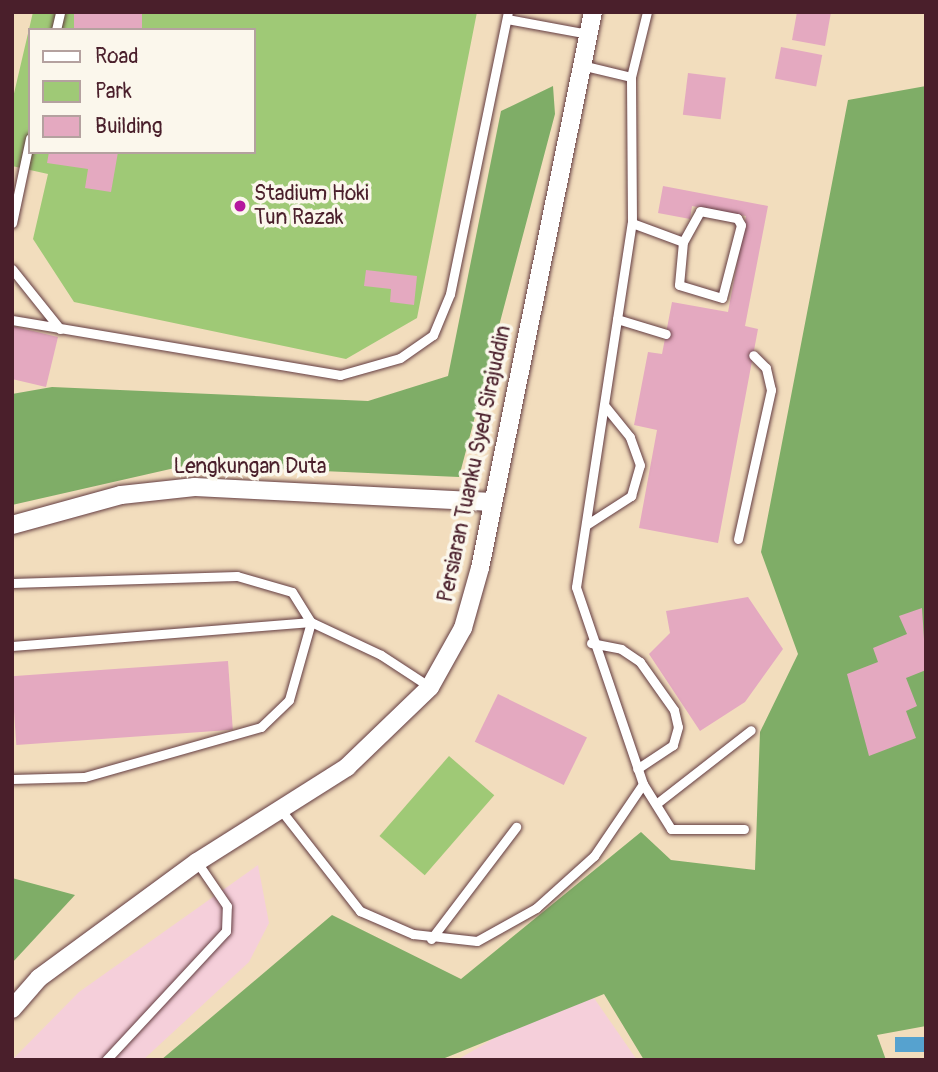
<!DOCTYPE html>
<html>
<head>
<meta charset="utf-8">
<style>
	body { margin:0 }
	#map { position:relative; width:938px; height:1072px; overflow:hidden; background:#f2ddbd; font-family:Pangolin,sans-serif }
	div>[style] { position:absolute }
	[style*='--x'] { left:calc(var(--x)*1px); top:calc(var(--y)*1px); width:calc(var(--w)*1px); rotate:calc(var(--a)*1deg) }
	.built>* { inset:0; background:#f5cfda }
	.green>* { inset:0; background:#9fc976; transform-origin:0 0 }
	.forest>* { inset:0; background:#7fad67 }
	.water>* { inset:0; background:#56a2cf; transform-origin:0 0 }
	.building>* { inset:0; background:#e4a9c0; transform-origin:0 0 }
	.roads { filter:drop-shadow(0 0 2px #633c41) drop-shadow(0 0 2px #633c41) }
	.lane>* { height:9px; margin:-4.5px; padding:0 4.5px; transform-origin:4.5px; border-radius:4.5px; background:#fff }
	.street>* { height:18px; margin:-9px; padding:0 9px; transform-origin:9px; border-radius:9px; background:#fff }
	.dots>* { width:19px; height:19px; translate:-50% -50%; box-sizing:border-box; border:4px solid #fbf7ec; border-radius:50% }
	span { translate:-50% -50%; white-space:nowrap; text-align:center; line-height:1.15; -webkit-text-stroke:7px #fbf7ec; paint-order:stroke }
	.poi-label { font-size:21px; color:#4a1f2b }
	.left { translate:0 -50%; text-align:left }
	.street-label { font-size:21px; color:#4a1f2b }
	.frame { position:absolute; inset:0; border:14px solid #4a1f2b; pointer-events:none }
	.legend { position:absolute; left:28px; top:28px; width:228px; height:126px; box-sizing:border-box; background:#fbf7ec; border:2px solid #b4a19f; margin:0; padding:9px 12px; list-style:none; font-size:21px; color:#4a1f2b }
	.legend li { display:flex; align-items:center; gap:14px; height:35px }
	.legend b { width:35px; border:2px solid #b4a19f }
</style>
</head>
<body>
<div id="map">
	<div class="built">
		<i style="clip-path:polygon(258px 865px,269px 923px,249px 962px,143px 1060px,12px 1060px,79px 992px)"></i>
		<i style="clip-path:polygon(585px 985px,637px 1060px,457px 1060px)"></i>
	</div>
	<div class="green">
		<i style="clip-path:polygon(evenodd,33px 12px,477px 12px,417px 318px,346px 359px,74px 302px,33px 239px,48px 174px,12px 166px,12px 102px,33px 12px,30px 30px,254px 30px,254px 152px,30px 152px,30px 30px)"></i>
		<i style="left:449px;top:756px;width:60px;height:106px;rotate:41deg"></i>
	</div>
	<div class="forest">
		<i style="clip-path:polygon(553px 86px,555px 114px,459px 477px,188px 465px,12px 505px,12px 394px,52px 387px,368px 401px,448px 376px,501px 111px)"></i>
		<i style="clip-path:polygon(926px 86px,926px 1026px,877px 1035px,886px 1060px,644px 1060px,604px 994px,440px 1060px,161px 1060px,332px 915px,461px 979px,641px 832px,671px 860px,755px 870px,760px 732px,798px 654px,761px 552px,848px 100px)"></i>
		<i style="clip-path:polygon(12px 878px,75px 895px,12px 963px)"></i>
	</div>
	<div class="water">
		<i style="left:926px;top:1037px;width:15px;height:31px;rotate:90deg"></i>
	</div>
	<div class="building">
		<i style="left:74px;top:12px;width:68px;height:18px"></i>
		<i style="clip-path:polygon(797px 12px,831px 12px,825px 46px,792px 40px)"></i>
		<i style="left:781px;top:47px;width:42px;height:32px;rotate:11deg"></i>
		<i style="left:688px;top:73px;width:38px;height:42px;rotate:7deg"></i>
		<i style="clip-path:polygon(49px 152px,118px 152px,111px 192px,85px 188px,88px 169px,47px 163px)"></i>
		<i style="clip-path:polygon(663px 186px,768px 206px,745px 326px,758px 329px,718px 543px,639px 528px,657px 430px,634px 425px,648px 352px,662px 354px,672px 302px,728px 312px,746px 216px,692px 206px,690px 219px,658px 213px)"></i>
		<i style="clip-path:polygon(366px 270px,417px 276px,414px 305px,390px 302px,391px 289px,364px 286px)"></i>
		<i style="clip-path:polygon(12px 326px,58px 337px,46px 387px,12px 379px)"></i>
		<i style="clip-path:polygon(748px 597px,783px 649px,745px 702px,700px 731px,649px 654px,670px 633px,666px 611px)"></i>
		<i style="clip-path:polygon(922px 608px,926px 670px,906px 678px,917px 706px,906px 711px,916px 738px,869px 756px,847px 674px,878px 662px,873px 648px,907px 634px,899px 616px)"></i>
		<i style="left:228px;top:661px;width:69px;height:217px;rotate:86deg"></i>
		<i style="left:498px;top:694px;width:99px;height:53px;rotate:26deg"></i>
	</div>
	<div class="roads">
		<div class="lane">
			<i style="--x:507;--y:19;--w:82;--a:10.5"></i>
			<i style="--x:56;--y:30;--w:18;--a:-77"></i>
			<i style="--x:581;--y:65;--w:51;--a:13.5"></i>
			<i style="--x:700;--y:211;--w:38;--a:11"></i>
			<i style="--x:737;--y:218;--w:8;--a:60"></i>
			<i style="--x:741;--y:225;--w:75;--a:104.6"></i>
			<i style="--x:722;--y:298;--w:45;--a:-163.2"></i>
			<i style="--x:679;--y:285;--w:43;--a:-84.7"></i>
			<i style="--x:683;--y:242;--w:35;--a:-61"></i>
			<i style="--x:12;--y:223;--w:87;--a:-78"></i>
			<i style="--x:632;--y:223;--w:54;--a:20.4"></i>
			<i style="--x:12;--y:269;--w:77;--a:51.3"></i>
			<i style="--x:617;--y:319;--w:51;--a:17"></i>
			<i style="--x:12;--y:320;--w:333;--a:9.5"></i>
			<i style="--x:340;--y:375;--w:62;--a:-15.8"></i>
			<i style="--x:400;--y:358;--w:40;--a:-34.9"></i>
			<i style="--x:433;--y:335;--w:44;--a:-67.5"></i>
			<i style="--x:450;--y:294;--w:288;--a:-78.4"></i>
			<i style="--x:586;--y:525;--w:54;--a:-32.8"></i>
			<i style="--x:631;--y:496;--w:32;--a:-74"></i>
			<i style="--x:640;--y:465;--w:30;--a:-110"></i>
			<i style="--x:630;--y:437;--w:41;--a:-129.1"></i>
			<i style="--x:738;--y:539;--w:153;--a:-77.5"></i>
			<i style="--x:771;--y:390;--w:23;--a:-103"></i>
			<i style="--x:766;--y:368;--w:18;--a:-135"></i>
			<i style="--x:12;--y:583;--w:225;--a:-1.8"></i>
			<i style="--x:237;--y:576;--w:57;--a:16.2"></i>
			<i style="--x:292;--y:592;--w:36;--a:58"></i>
			<i style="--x:311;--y:622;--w:81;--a:105.8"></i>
			<i style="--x:289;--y:700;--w:39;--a:136"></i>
			<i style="--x:261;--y:727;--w:184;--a:164.2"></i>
			<i style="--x:84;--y:777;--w:72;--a:178.4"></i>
			<i style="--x:591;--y:643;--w:31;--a:11"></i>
			<i style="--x:621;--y:649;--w:23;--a:34"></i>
			<i style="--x:640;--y:662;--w:59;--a:54.7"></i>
			<i style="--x:674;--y:710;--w:17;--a:77"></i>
			<i style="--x:678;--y:727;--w:19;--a:106"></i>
			<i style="--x:673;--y:745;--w:43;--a:146.3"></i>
			<i style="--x:12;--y:646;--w:300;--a:-4.6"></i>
			<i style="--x:311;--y:622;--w:77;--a:25.2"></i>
			<i style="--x:381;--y:655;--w:59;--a:33.1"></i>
			<i style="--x:643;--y:784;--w:53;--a:58.1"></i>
			<i style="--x:671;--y:829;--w:73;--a:0"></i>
			<i style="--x:656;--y:804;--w:120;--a:-37.9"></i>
			<i style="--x:280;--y:809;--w:130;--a:51.9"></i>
			<i style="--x:360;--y:911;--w:58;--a:23.5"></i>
			<i style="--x:413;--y:934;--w:64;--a:6.2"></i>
			<i style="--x:477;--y:941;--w:68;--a:-29.2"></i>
			<i style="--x:536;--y:908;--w:78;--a:-41.9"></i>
			<i style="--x:594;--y:856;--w:87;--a:-55.8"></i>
			<i style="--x:643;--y:784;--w:208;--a:-108.8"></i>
			<i style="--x:576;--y:587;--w:368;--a:-81.3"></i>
			<i style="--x:632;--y:223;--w:146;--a:-90.4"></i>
			<i style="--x:631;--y:77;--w:67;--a:-76.2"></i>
			<i style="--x:431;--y:939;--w:141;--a:-52.8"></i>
			<i style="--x:106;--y:1060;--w:176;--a:-47.1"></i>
			<i style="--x:226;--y:931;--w:25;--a:-88"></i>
			<i style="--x:227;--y:906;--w:53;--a:-124.3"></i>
		</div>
		<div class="street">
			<i style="--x:12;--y:525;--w:113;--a:-15.4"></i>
			<i style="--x:121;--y:495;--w:74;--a:-6.2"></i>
			<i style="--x:195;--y:487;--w:298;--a:2.9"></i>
			<i style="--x:12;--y:1009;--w:41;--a:-48.9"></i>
			<i style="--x:39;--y:978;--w:196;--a:-36.3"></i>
			<i style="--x:197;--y:862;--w:178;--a:-32.3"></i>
			<i style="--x:347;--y:767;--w:115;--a:-43.9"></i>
			<i style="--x:430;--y:687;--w:68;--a:-60.8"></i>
			<i style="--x:463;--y:628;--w:62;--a:-74.2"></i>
			<i style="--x:480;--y:568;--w:567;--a:-78.51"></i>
		</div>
	</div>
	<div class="dots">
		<i style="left:240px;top:206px;background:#b5179e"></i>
	</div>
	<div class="poi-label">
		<span class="left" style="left:254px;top:206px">Stadium Hoki<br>Tun Razak</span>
	</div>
	<div class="street-label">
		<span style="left:475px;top:464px;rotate:-78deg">Persiaran Tuanku Syed Sirajuddin</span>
		<span style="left:250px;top:467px">Lengkungan Duta</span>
	</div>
	<div class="frame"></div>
	<ul class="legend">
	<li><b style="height:9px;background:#fff"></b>Road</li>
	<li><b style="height:19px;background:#9fc976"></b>Park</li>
	<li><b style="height:19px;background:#e4a9c0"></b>Building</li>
	</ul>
</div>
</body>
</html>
